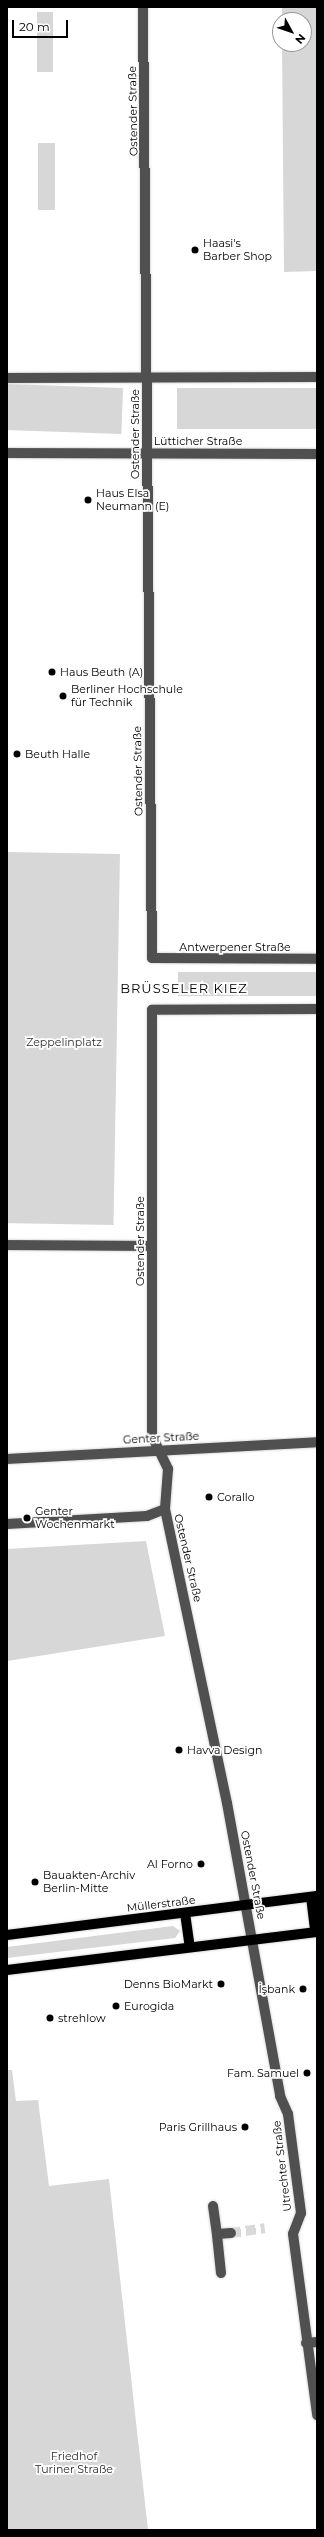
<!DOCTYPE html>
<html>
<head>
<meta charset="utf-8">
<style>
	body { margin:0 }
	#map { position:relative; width:324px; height:2537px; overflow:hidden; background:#fff; font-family:Montserrat,sans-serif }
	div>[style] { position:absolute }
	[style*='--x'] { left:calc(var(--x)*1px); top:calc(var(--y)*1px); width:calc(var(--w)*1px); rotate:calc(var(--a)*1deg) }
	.green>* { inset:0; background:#d7d7d7; transform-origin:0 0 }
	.minor-tunnel>* { height:10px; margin-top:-5px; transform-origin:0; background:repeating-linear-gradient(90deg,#d9d9d9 0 10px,transparent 0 15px) }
	.roads { filter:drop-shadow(0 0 1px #dbdbdb) drop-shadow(0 0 1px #dbdbdb) }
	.minor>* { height:10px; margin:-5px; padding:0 5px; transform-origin:5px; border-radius:5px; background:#505050 }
	.major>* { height:10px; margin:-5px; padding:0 5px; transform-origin:5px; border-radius:5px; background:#000 }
	.dots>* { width:11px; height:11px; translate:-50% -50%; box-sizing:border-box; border:2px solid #fff; border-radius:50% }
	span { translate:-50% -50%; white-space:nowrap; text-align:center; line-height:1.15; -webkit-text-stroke:3.5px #fff; paint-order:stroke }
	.street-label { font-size:11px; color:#000 }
	.poi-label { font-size:11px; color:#000 }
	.left { translate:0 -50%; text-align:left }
	.right { translate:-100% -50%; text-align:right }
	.park-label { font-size:11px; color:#2e2e2e }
	.quarter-label { font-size:13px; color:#000; letter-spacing:1px }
	.frame { position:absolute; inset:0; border:8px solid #000; pointer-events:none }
	.north { position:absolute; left:272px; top:12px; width:40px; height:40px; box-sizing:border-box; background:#fff; border:1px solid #999; border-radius:50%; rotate:130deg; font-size:11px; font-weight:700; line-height:16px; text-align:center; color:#000 }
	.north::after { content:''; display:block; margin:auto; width:14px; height:18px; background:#000; clip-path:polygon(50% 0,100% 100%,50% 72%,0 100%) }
	.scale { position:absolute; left:12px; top:20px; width:56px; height:18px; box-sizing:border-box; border:2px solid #000; border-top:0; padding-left:5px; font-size:12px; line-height:14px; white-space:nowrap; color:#000; -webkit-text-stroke:3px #fff; paint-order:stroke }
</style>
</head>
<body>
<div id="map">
	<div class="green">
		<i style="clip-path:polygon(282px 7px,317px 7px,317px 271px,284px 272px,282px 44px,304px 44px,304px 20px,282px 20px)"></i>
		<i style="left:37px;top:12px;width:16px;height:60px"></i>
		<i style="left:38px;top:143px;width:17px;height:67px"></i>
		<i style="left:123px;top:388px;width:46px;height:116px;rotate:92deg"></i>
		<i style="left:317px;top:388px;width:41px;height:140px;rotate:90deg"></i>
		<i style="left:7px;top:852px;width:113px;height:371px;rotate:1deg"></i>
		<i style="left:178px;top:972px;width:139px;height:24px"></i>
		<i style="clip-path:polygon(146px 1541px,165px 1636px,7px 1661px,7px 1549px)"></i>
		<i style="clip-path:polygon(173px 1926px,180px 1931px,175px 1938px,7px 1958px,7px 1947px)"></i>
		<i style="clip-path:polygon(7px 2070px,12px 2070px,16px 2101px,38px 2100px,49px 2186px,109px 2179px,148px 2530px,7px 2530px)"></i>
	</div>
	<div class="minor-tunnel">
		<i style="--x:231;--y:2233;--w:34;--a:-8"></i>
	</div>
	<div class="roads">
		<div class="minor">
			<i style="--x:143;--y:7;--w:951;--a:89.46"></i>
			<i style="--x:152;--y:958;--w:165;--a:0.3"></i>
			<i style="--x:7;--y:378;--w:310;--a:-0.2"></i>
			<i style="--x:7;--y:453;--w:310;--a:0.2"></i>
			<i style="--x:317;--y:1009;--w:165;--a:179.7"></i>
			<i style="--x:152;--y:1010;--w:426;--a:90"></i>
			<i style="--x:152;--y:1436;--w:37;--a:64"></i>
			<i style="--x:168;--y:1469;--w:40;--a:94.3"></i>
			<i style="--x:165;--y:1509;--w:300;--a:78.1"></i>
			<i style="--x:227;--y:1803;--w:298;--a:79.7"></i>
			<i style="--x:280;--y:2096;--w:20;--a:66"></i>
			<i style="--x:288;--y:2114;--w:100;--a:82.5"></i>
			<i style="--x:301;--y:2213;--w:22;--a:111"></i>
			<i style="--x:293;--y:2234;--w:183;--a:82.4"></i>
			<i style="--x:7;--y:1245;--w:145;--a:0.4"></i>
			<i style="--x:7;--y:1459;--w:310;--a:-3.1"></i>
			<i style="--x:7;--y:1524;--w:140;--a:-3.3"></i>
			<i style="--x:147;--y:1516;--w:19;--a:-21"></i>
			<i style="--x:213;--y:2206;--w:28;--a:82"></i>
			<i style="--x:221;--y:2273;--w:39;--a:-96"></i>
			<i style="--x:217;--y:2234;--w:14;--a:-4"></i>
			<i style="--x:306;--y:2343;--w:11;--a:-5"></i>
		</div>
		<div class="major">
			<i style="--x:311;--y:1897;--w:35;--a:83"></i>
			<i style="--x:185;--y:1913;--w:34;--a:82"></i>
			<i style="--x:7;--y:1935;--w:312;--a:-7.2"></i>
			<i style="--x:7;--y:1970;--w:312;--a:-7"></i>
		</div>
	</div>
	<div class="dots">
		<i style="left:195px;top:250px;background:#000"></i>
		<i style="left:88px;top:500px;background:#000"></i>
		<i style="left:52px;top:672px;background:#000"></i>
		<i style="left:63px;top:696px;background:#000"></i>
		<i style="left:17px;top:754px;background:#000"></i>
		<i style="left:209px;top:1497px;background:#000"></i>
		<i style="left:27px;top:1518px;background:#000"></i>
		<i style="left:179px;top:1750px;background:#000"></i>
		<i style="left:201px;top:1864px;background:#000"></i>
		<i style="left:35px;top:1882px;background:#000"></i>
		<i style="left:221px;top:1984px;background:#000"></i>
		<i style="left:303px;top:1989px;background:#000"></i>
		<i style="left:116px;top:2006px;background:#000"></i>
		<i style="left:50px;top:2018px;background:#000"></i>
		<i style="left:307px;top:2073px;background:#000"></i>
		<i style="left:245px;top:2127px;background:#000"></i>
	</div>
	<div class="street-label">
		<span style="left:133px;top:111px;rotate:-91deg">Ostender Straße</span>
		<span style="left:135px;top:434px;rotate:-90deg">Ostender Straße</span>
		<span style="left:198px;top:441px">Lütticher Straße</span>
		<span style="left:138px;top:771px;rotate:-91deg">Ostender Straße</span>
		<span style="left:235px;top:947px">Antwerpener Straße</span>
		<span style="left:140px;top:1241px;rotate:-90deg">Ostender Straße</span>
		<span style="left:161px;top:1438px;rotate:-3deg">Genter Straße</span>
		<span style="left:188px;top:1558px;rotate:77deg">Ostender Straße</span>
		<span style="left:253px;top:1875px;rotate:79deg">Ostender Straße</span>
		<span style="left:161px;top:1904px;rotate:-7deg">Müllerstraße</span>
		<span style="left:282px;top:2166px;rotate:-97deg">Utrechter Straße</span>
	</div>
	<div class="poi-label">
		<span class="left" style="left:203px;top:250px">Haasi's<br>Barber Shop</span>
		<span class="left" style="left:96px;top:500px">Haus Elsa<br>Neumann (E)</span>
		<span class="left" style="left:60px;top:672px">Haus Beuth (A)</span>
		<span class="left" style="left:71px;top:696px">Berliner Hochschule<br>für Technik</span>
		<span class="left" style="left:25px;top:754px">Beuth Halle</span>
		<span class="left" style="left:217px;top:1497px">Corallo</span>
		<span class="left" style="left:35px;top:1518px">Genter<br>Wochenmarkt</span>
		<span class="left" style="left:187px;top:1750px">Havva Design</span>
		<span class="right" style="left:193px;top:1864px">Al Forno</span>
		<span class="left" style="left:43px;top:1882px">Bauakten-Archiv<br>Berlin-Mitte</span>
		<span class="right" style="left:213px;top:1984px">Denns BioMarkt</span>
		<span class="right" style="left:295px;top:1989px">İşbank</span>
		<span class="left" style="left:124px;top:2006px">Eurogida</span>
		<span class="left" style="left:58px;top:2018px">strehlow</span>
		<span class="right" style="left:299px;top:2073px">Fam. Samuel</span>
		<span class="right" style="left:237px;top:2127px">Paris Grillhaus</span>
	</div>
	<div class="park-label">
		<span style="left:64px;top:1042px">Zeppelinplatz</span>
		<span style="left:74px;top:2463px">Friedhof<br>Turiner Straße</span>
	</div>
	<div class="quarter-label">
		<span style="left:184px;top:988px">BRÜSSELER KIEZ</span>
	</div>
	<div class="frame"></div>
	<div class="north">N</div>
	<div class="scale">20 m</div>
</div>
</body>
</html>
